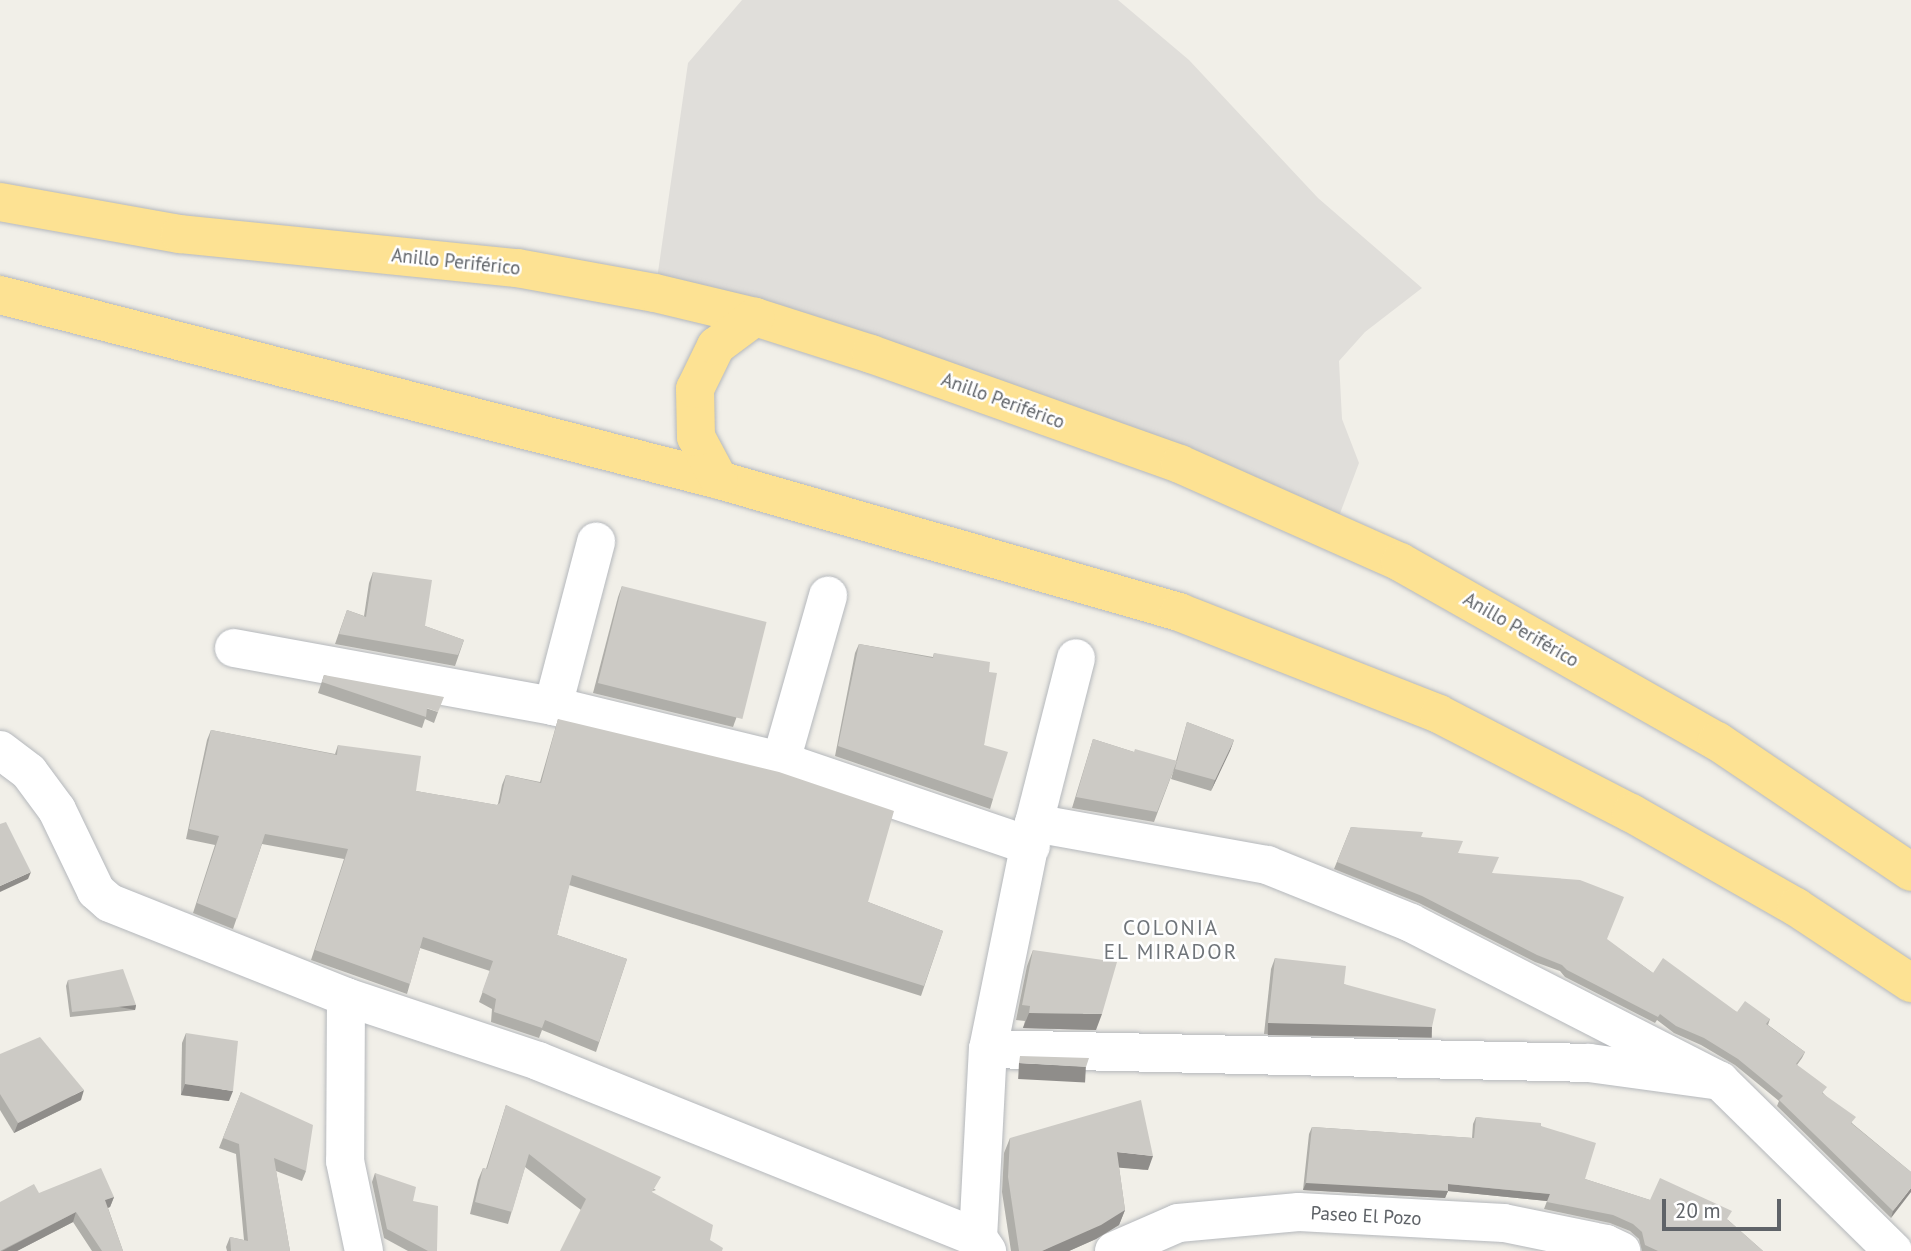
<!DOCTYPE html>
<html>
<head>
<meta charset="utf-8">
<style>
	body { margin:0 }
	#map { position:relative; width:1911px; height:1251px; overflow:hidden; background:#f1efe8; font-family:"PT Sans",sans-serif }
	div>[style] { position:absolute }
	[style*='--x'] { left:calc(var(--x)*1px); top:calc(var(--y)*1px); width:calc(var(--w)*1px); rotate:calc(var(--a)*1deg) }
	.industrial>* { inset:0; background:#e0deda }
	.roads { filter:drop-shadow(0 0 2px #b5b8bc) drop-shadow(0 0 2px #b5b8bc) }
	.minor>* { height:38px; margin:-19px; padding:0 19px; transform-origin:19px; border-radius:19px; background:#fff }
	.highway>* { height:38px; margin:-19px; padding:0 19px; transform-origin:19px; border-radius:19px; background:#fde293 }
	.wall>* { inset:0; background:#afaea9 }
	.shaded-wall>* { inset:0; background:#8f8d8a; transform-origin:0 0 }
	.building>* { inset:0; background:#cccac5; transform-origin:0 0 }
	span { translate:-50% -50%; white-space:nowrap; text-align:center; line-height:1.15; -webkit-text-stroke:5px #fff; paint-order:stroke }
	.street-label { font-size:19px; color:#5f6368 }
	.neighbourhood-label { font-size:21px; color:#70757a; letter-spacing:2px }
	.scale { position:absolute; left:1662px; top:1199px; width:119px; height:32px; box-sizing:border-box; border:4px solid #5f6368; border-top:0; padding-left:9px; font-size:21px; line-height:24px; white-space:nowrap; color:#5f6368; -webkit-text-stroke:5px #fff; paint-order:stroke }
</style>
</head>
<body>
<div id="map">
	<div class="industrial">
		<i style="clip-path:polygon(742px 0,1118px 0,1189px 60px,1318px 198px,1422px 288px,1365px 332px,1339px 361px,1342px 419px,1359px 463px,1333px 532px,655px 293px,688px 63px)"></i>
	</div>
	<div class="roads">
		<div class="minor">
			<i style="--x:234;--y:648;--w:324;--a:10.3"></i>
			<i style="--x:553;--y:706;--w:235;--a:13.6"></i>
			<i style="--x:781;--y:761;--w:264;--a:18.8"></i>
			<i style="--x:553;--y:706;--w:170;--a:-75.3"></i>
			<i style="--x:0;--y:750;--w:36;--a:37"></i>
			<i style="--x:29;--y:772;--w:47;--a:53.6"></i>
			<i style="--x:57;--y:810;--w:90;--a:64.3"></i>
			<i style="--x:96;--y:891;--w:18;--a:41"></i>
			<i style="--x:110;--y:903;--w:254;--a:21.7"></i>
			<i style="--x:346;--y:997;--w:202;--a:18.4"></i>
			<i style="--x:538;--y:1061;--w:474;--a:21.9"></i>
			<i style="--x:978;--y:1238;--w:16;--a:55"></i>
			<i style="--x:781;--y:761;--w:172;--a:-74.1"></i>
			<i style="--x:1034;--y:823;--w:170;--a:-75.7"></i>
			<i style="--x:346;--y:997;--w:164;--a:90.3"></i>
			<i style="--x:345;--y:1161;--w:92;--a:78.1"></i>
			<i style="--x:988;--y:1049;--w:601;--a:1.33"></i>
			<i style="--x:1589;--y:1063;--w:132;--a:7.8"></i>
			<i style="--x:1720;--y:1081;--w:243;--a:44.5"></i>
			<i style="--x:978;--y:1238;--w:189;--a:-87"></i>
			<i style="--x:988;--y:1049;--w:231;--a:-78.5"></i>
			<i style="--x:1034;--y:823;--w:237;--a:10.2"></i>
			<i style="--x:1267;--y:865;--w:155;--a:21.9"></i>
			<i style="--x:1411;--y:923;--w:347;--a:27.1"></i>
			<i style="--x:1114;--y:1251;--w:70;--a:-23.6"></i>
			<i style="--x:1178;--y:1223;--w:121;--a:-5.2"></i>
			<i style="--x:1299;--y:1212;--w:205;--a:3.1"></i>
			<i style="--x:1504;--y:1223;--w:104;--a:11.6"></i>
			<i style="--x:1606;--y:1244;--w:17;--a:25"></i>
		</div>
		<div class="highway">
			<i style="--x:0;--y:202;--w:183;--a:10.1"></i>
			<i style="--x:180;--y:234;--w:339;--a:5.8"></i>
			<i style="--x:517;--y:268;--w:140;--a:10.3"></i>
			<i style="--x:655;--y:293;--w:103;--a:13.5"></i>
			<i style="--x:755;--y:317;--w:122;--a:17.7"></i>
			<i style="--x:871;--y:354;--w:328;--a:19.6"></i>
			<i style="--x:1180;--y:464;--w:241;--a:24"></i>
			<i style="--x:1400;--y:562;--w:364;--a:29.5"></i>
			<i style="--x:1717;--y:741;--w:234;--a:34"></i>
			<i style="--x:0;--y:295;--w:742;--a:14.43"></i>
			<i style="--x:719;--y:480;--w:479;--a:16"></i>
			<i style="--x:1179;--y:612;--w:279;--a:21.4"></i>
			<i style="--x:1439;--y:714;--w:216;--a:27.3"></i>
			<i style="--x:1631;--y:813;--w:190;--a:29.7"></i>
			<i style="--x:1796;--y:907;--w:138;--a:33.5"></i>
			<i style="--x:719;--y:480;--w:49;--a:-118.1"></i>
			<i style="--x:696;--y:437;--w:48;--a:-91.2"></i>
			<i style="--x:695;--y:389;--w:48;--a:-64"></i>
			<i style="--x:716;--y:346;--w:49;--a:-36.6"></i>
		</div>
	</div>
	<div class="wall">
		<i style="clip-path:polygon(373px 572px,425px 626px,464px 640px,455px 666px,335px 644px,347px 610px,364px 616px,369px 583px)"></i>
		<i style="clip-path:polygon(622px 586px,737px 716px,733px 727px,593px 693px,618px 597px)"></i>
		<i style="clip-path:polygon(859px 644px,933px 657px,934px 653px,989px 672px,984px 745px,993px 799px,990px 809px,835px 756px,855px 653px)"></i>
		<i style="clip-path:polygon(324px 675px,438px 712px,434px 723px,425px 719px,422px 728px,318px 693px)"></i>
		<i style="clip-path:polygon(558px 719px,868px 902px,943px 931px,921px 996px,569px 885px,557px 935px,627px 959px,596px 1052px,542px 1030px,539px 1038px,491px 1022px,492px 1009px,479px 1002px,490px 971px,420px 948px,407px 994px,311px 960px,344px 859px,262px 844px,233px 929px,193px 913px,215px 845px,186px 839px,207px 740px,211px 730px,335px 754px,338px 745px,416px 791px,497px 805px,498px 804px,502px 785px,506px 775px,540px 782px)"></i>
		<i style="clip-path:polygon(1187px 722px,1234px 740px,1211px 791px,1171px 779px,1174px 769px,1154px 822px,1072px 808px,1093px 739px,1134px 752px,1176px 761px)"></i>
		<i style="clip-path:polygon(1351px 827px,1421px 837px,1458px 853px,1607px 940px,1653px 973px,1737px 1012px,1770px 1019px,1768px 1025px,1805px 1052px,1802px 1058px,1797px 1065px,1824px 1094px,1853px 1124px,1911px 1172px,1891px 1218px,1777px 1106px,1779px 1101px,1735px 1065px,1701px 1045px,1674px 1033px,1657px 1020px,1655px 1023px,1565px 977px,1560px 971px,1535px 962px,1419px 903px,1334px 869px)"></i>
		<i style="clip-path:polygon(1033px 950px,1096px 1030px,1023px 1028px,1025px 1021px,1016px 1020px,1027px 966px)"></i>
		<i style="clip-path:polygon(1275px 958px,1344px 984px,1432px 1027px,1428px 1037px,1264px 1034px,1271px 969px)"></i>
		<i style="clip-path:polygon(68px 980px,136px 1005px,135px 1010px,70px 1017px,66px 986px)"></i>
		<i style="clip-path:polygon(186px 1033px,229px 1101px,181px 1095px,182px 1043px)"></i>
		<i style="clip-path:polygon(0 1054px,81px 1100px,14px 1133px,0 1110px)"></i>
		<i style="clip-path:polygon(241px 1092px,306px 1171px,302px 1181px,276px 1171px,290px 1251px,227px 1251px,226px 1247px,230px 1237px,244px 1240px,236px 1154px,219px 1148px)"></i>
		<i style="clip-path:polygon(506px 1105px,656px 1190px,581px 1210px,525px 1167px,508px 1224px,470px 1214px,478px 1180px,483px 1168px,486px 1169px)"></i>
		<i style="clip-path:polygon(1476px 1117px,1541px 1126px,1585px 1179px,1650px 1200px,1728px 1220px,1763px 1251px,1642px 1251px,1639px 1239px,1630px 1231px,1610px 1223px,1544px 1209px,1547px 1201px,1448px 1191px,1445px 1198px,1303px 1190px,1309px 1134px,1312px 1127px,1472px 1138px,1473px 1124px)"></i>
		<i style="clip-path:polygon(1010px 1138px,1148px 1170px,1119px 1167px,1125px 1210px,1119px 1225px,1096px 1239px,1069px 1251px,1011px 1251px,1002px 1192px,1004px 1153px)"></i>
		<i style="clip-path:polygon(375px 1173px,413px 1201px,437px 1251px,408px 1251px,384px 1238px,372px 1182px)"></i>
		<i style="clip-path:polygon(39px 1193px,114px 1197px,110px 1207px,108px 1208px,123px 1251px,92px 1251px,73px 1222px,17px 1251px,0 1251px)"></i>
	</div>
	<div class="shaded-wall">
		<i style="clip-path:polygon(1234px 740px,1230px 751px,1211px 791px,1215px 780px)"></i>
		<i style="clip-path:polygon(31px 872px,28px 879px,0 892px,0 886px)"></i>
		<i style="left:136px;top:1005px;width:5px;height:64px;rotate:101deg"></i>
		<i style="clip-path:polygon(1029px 1013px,1102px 1014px,1096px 1030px,1023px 1028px)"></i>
		<i style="left:1268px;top:1023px;width:164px;height:12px;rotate:1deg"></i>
		<i style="left:1019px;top:1063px;width:67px;height:16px;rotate:3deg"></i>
		<i style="clip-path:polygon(185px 1084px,233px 1091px,229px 1101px,181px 1095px)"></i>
		<i style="clip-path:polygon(84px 1090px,81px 1100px,14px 1133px,18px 1123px)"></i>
		<i style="clip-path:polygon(1117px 1152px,1153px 1156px,1148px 1170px,1111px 1167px)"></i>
		<i style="clip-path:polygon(1306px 1183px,1448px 1184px,1550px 1194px,1547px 1201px,1448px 1191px,1445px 1198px,1303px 1190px)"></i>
		<i style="clip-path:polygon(1911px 1188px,1911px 1192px,1891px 1218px,1893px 1211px)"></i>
		<i style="clip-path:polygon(114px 1197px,110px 1207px,101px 1210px,105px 1200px)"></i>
		<i style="clip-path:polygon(1125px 1210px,1119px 1225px,1096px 1239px,1069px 1251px,1042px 1251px)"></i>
		<i style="clip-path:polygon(76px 1212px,73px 1222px,17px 1251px,2px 1251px)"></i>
	</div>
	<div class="building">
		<i style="clip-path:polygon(373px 572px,432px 580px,425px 626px,464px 640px,458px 655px,339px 634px,347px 610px,366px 617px)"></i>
		<i style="left:622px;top:586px;width:149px;height:100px;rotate:14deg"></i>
		<i style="clip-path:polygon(859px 644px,933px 658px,934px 653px,990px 662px,989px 672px,997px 673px,984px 745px,1008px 752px,993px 799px,838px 746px)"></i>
		<i style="clip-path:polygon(324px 675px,444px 697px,438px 712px,427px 708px,426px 717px,322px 682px)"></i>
		<i style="clip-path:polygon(558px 719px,779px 772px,894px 811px,868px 902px,943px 931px,924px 986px,572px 875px,557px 935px,627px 959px,599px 1042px,545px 1020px,542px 1028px,494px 1012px,496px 999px,482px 992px,493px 961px,423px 937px,410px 984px,315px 950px,348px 849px,265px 834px,237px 919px,197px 903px,219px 836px,189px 829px,211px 730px,337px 755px,338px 745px,421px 756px,416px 791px,497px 805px,500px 803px,506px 775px,541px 783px)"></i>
		<i style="clip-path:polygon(1187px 722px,1234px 740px,1215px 780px,1175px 769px)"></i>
		<i style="clip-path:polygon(1093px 739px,1134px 752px,1135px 749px,1177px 761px,1157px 812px,1076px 797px)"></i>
		<i style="clip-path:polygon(6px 822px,31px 872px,0 886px,0 824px)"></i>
		<i style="clip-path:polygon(1351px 827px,1423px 832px,1421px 837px,1463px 841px,1458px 853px,1499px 857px,1492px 873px,1580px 880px,1624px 897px,1607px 939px,1653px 973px,1663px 958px,1737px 1012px,1745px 1001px,1770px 1019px,1766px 1024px,1805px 1052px,1796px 1064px,1827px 1087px,1822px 1093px,1856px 1117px,1851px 1123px,1911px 1172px,1911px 1188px,1893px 1211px,1779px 1100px,1783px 1096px,1738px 1059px,1704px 1038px,1676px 1026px,1660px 1014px,1658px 1017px,1567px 970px,1562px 965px,1537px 955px,1422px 896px,1337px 862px)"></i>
		<i style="clip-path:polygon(1033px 950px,1117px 962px,1102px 1014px,1029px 1013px,1030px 1006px,1022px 1005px)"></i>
		<i style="clip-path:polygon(1275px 958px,1346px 966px,1344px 984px,1436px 1009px,1432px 1027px,1268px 1023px)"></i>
		<i style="clip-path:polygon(123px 969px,136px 1005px,72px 1012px,68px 980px)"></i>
		<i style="clip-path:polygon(186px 1033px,238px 1041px,233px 1091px,185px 1084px)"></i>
		<i style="clip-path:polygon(40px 1037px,84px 1090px,18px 1123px,0 1094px,0 1054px)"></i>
		<i style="clip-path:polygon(1020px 1056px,1089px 1058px,1086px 1067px,1019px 1063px)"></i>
		<i style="clip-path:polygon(241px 1092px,313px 1125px,306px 1171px,274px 1158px,290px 1251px,231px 1251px,230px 1237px,248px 1241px,239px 1144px,223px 1138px)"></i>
		<i style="clip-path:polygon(1141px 1100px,1153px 1156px,1117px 1152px,1125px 1210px,1101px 1225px,1042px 1251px,1019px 1251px,1008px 1177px,1010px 1138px)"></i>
		<i style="clip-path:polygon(506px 1105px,661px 1177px,652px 1192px,713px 1225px,710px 1240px,723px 1248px,722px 1251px,560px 1251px,586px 1199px,529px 1154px,512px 1212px,475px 1202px,483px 1168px,487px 1169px)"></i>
		<i style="clip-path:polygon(1476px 1117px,1541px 1123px,1541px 1126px,1596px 1143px,1585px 1179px,1650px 1200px,1660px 1178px,1732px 1211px,1727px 1219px,1763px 1251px,1658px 1251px,1645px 1245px,1642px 1232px,1633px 1224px,1613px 1215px,1547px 1202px,1550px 1194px,1448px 1184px,1448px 1191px,1306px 1183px,1312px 1127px,1474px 1138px)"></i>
		<i style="clip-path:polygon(101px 1168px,114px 1197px,105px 1200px,123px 1251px,102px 1251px,76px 1212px,0 1251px,0 1202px,34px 1184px,39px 1193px)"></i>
		<i style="clip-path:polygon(375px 1173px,416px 1187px,413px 1201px,438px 1206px,437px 1251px,428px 1251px,387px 1229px)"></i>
	</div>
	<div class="street-label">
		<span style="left:456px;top:262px;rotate:6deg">Anillo Periférico</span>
		<span style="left:1003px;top:401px;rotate:20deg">Anillo Periférico</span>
		<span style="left:1521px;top:630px;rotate:30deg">Anillo Periférico</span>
		<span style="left:1366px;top:1216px;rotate:3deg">Paseo El Pozo</span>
	</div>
	<div class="neighbourhood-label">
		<span style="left:1171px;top:940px">COLONIA<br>EL MIRADOR</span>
	</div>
	<div class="scale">20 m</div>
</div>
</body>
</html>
